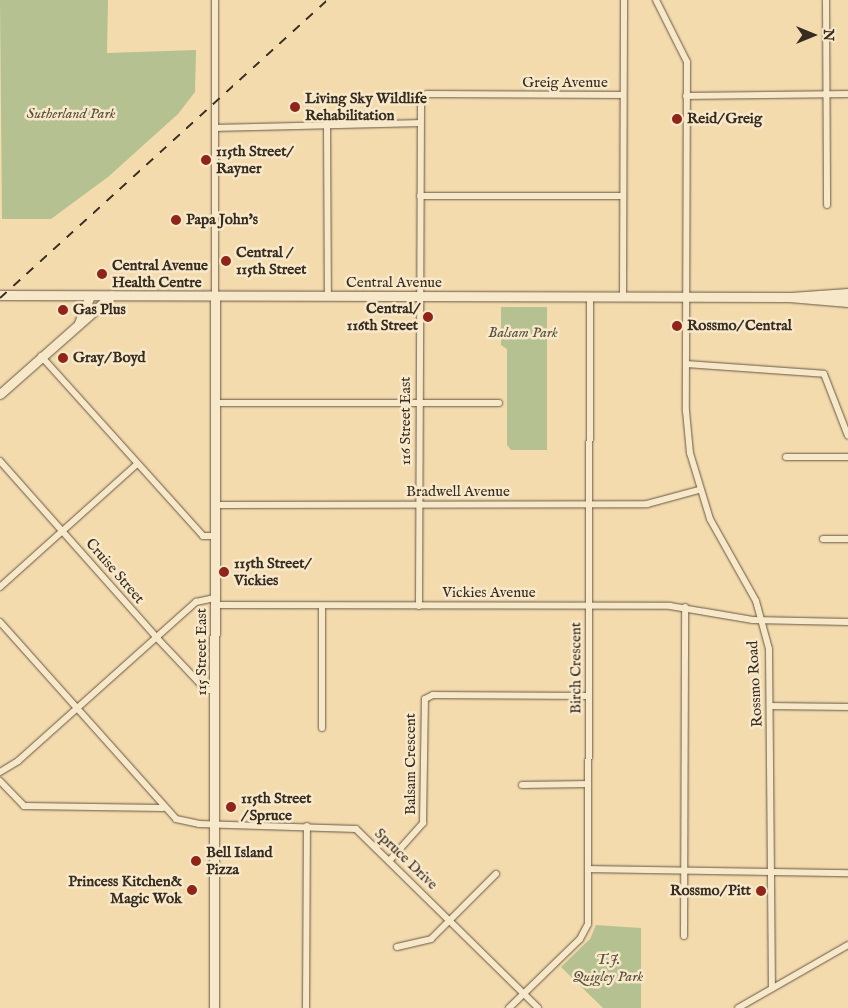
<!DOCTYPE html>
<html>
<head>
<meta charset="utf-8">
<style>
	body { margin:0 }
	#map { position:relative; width:848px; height:1008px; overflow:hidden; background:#f4dbae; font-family:"IM FELL English",serif }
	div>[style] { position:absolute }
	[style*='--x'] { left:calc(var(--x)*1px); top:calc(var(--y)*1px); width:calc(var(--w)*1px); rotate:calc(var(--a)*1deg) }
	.green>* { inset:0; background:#b5c190 }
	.roads { filter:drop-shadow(0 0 1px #665844) drop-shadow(0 0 1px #665844) }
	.street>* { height:6px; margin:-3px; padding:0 3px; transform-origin:3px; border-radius:3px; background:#f8e8ca }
	.secondary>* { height:9px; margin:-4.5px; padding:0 4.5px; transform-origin:4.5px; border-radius:4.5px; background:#f8e8ca }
	.rail>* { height:2px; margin-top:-1px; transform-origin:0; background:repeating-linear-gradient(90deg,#362c20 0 9px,transparent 0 18px) }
	.dots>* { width:14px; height:14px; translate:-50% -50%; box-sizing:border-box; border:2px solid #f8e8ca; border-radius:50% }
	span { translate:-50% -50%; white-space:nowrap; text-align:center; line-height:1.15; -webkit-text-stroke:5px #f8e8ca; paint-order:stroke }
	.street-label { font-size:15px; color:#362c20 }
	.poi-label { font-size:15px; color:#362c20; font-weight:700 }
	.left { translate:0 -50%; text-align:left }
	.right { translate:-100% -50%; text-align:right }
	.park-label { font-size:15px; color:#56513c; font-style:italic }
	.north { position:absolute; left:788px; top:10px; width:50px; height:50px; -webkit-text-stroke:4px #f8e8ca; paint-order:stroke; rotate:90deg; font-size:14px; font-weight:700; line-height:20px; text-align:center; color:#362c20 }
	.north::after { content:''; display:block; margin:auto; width:18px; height:22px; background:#362c20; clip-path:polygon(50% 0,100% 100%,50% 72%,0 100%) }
</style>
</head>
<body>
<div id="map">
	<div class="green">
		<i style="clip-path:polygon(0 0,108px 0,107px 53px,196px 50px,195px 92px,178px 114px,108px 177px,51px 219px,2px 219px)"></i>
		<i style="clip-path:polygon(501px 307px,547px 307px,547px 450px,511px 450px,507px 445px,507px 349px,501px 345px)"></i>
		<i style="clip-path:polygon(596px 925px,641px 928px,641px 1008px,603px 1008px,561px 967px,590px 939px)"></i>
	</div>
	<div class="roads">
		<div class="street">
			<i style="--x:656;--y:0;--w:69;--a:63.4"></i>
			<i style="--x:687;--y:62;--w:349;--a:90.2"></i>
			<i style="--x:686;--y:411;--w:42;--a:84.6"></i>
			<i style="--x:690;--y:453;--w:69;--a:73.1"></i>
			<i style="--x:710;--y:519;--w:94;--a:60.7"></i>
			<i style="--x:756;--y:601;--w:50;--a:74.8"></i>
			<i style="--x:769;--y:649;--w:339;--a:89.5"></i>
			<i style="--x:826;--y:0;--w:205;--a:89.7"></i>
			<i style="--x:686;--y:96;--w:162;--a:-0.7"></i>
			<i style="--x:327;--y:124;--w:173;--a:89.7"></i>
			<i style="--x:216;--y:128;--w:204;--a:-1.4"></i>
			<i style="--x:420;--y:196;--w:202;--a:0"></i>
			<i style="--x:215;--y:297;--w:297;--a:-90"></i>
			<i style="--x:623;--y:297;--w:297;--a:-89.8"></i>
			<i style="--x:41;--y:356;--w:242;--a:48"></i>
			<i style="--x:203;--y:536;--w:12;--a:0"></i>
			<i style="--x:686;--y:364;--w:138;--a:4.1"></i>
			<i style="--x:824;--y:374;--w:66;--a:68.8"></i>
			<i style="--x:215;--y:403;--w:284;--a:0"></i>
			<i style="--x:786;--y:457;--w:62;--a:0"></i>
			<i style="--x:0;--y:461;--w:237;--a:48.4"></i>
			<i style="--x:157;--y:638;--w:71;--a:46.7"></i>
			<i style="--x:206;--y:690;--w:10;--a:0"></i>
			<i style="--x:215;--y:505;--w:432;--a:-0.1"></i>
			<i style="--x:647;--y:504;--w:54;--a:-15.1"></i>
			<i style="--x:823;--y:539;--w:25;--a:0"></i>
			<i style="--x:0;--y:587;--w:184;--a:-41.9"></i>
			<i style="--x:216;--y:605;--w:454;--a:0.1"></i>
			<i style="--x:670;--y:606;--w:84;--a:9.6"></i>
			<i style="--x:753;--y:620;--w:95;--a:1.2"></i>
			<i style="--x:322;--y:606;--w:122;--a:90"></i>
			<i style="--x:419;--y:606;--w:505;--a:-89.77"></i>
			<i style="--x:421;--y:101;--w:9;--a:-49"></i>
			<i style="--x:427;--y:94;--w:195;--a:0.3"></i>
			<i style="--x:0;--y:622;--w:264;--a:48.2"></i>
			<i style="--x:176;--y:819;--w:24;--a:12"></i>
			<i style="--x:199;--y:824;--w:157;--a:1.8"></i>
			<i style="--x:356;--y:829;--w:255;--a:44.5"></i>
			<i style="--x:770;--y:706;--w:78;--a:0.7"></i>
			<i style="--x:0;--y:772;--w:21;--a:-31"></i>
			<i style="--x:18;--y:761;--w:239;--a:-41.8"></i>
			<i style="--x:196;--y:602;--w:19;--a:-12"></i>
			<i style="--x:0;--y:781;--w:35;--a:46"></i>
			<i style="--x:24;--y:806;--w:139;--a:0.8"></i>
			<i style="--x:522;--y:785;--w:66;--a:-0.9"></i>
			<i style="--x:390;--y:860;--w:50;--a:-48.3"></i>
			<i style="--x:423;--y:823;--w:124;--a:-89.1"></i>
			<i style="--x:425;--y:699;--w:9;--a:-27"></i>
			<i style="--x:433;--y:695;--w:155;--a:0.4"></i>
			<i style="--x:588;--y:869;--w:260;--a:0.9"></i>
			<i style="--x:684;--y:936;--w:329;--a:-89.8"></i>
			<i style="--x:397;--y:947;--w:35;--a:-13"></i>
			<i style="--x:431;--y:939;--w:92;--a:-45"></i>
			<i style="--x:306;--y:1008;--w:182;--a:-89.7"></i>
			<i style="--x:509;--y:1008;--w:99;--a:-44.2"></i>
			<i style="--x:580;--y:939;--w:17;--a:-62"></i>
			<i style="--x:588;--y:924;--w:627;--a:-89.82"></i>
			<i style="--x:738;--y:1008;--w:127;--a:-29.8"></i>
		</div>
		<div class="secondary">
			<i style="--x:0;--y:295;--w:789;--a:0.15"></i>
			<i style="--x:789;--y:297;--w:59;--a:4.8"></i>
			<i style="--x:791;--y:297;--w:57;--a:-4"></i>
			<i style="--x:79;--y:323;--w:29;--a:-68"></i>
			<i style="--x:0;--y:394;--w:149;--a:-41.5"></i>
			<i style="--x:214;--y:1008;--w:711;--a:-89.92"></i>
		</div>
	</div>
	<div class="rail">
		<i style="--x:0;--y:298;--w:443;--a:-42.3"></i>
	</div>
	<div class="dots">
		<i style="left:295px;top:107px;background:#8f2418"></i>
		<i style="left:677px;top:119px;background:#8f2418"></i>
		<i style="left:206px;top:160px;background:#8f2418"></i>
		<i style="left:176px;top:220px;background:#8f2418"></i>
		<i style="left:226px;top:261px;background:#8f2418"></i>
		<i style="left:102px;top:274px;background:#8f2418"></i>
		<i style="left:63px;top:310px;background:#8f2418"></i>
		<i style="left:428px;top:317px;background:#8f2418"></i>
		<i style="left:677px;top:326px;background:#8f2418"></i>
		<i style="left:63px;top:358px;background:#8f2418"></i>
		<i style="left:224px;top:572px;background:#8f2418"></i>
		<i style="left:231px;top:807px;background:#8f2418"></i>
		<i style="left:196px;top:861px;background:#8f2418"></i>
		<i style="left:192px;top:890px;background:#8f2418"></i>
		<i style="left:761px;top:891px;background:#8f2418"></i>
	</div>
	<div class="street-label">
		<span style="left:565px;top:83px">Greig Avenue</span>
		<span style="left:394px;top:283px">Central Avenue</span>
		<span style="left:406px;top:421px;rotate:-90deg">116 Street East</span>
		<span style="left:458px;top:492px">Bradwell Avenue</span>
		<span style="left:115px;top:571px;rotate:49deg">Cruise Street</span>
		<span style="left:489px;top:593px">Vickies Avenue</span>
		<span style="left:202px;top:652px;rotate:-90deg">115 Street East</span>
		<span style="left:576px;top:668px;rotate:-90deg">Birch Crescent</span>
		<span style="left:755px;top:684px;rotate:-93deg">Rossmo Road</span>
		<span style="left:411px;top:764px;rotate:-90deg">Balsam Crescent</span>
		<span style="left:406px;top:859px;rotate:44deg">Spruce Drive</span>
	</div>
	<div class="poi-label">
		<span class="left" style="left:305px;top:107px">Living Sky Wildlife<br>Rehabilitation</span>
		<span class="left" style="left:687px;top:119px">Reid/ Greig</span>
		<span class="left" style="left:216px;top:160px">115th Street/<br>Rayner</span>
		<span class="left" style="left:186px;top:220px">Papa John's</span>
		<span class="left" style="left:236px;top:261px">Central /<br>115th Street</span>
		<span class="left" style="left:112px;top:274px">Central Avenue<br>Health Centre</span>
		<span class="right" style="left:418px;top:317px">Central/<br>116th Street</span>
		<span class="left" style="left:73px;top:310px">Gas Plus</span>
		<span class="left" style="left:687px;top:326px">Rossmo/ Central</span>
		<span class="left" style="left:73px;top:358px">Gray/ Boyd</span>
		<span class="left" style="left:234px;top:572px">115th Street/<br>Vickies</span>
		<span class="left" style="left:241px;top:807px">115th Street<br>/ Spruce</span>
		<span class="left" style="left:206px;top:861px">Bell Island<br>Pizza</span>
		<span class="right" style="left:182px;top:890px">Princess Kitchen&amp;<br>Magic Wok</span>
		<span class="right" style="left:751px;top:891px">Rossmo/ Pitt</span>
	</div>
	<div class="park-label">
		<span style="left:71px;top:114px">Sutherland Park</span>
		<span style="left:523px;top:333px">Balsam Park</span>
		<span style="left:608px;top:968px">T.J.<br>Quigley Park</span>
	</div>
	<div class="north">N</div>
</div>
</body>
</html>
